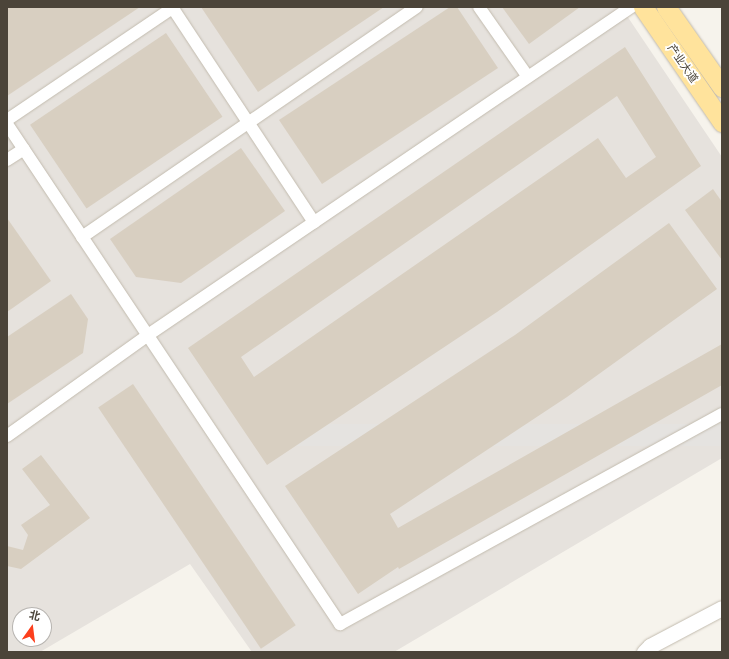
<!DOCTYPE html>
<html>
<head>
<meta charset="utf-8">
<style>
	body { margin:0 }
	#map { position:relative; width:729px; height:659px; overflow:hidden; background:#f6f3ec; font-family:Roboto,"Noto Sans SC",sans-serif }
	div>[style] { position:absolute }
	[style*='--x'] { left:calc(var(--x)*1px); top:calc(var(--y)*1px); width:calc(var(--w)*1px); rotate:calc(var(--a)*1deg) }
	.industrial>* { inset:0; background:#e6e2dd }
	.parking>* { inset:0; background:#e5e3e0; transform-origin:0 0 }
	.building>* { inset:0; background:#d8cfc1; transform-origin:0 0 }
	.roads { filter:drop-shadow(0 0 1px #c2bbae) drop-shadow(0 0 1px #c2bbae) }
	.minor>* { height:12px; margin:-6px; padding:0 6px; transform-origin:6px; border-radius:6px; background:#fff }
	.tertiary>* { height:15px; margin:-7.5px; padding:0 7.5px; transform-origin:7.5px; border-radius:7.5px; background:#fff }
	.primary>* { height:19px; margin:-9.5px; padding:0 9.5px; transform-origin:9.5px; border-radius:9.5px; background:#ffe39c }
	span { translate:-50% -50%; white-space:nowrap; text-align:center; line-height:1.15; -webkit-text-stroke:3.5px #fff; paint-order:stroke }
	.street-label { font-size:11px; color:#4b4439 }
	.frame { position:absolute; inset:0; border:8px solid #4b4439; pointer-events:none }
	.north { position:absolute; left:12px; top:607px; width:40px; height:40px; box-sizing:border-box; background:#fff; border:1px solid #b7b4b0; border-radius:50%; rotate:14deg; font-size:11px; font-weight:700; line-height:16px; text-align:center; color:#4b4439 }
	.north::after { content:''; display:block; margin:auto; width:14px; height:18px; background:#fc3f1d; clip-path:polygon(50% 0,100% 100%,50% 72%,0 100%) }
</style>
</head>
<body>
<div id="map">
	<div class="industrial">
		<i style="clip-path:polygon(evenodd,7px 7px,621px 7px,722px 157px,722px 458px,394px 652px,252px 652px,190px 564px,40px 652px,7px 652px,7px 7px,20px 615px,44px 615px,44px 639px,20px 639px,20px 615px)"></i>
	</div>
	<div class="parking">
		<i style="left:722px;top:424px;width:22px;height:463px;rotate:90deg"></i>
	</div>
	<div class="building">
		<i style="clip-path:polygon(7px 7px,140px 7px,7px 96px)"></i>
		<i style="clip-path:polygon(201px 7px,384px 7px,258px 92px)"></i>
		<i style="clip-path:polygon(450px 7px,457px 7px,498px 68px,322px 184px,279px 120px)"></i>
		<i style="clip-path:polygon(502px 7px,580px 7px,529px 44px)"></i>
		<i style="left:166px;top:33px;width:101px;height:164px;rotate:56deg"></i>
		<i style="clip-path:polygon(evenodd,625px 47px,701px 166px,497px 312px,267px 465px,188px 348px,625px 47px,617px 96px,656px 157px,626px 178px,598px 138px,254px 377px,241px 357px,617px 96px)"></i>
		<i style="clip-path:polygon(241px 148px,285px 211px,181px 283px,136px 277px,110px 239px)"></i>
		<i style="clip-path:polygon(713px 189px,722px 202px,722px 260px,685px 210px)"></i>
		<i style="clip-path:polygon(7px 218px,51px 281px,7px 312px)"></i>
		<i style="clip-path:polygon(669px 223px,717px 289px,567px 397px,390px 514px,398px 528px,722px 344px,722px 385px,399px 569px,398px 567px,358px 594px,285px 486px,515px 335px)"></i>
		<i style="clip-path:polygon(71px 294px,88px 319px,83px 353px,7px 404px,7px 337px)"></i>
		<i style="left:133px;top:384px;width:291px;height:42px;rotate:56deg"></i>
		<i style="clip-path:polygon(41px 455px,90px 518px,21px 569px,7px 566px,7px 546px,23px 550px,28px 535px,21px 525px,50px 505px,22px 469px)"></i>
	</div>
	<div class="roads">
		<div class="minor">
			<i style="--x:172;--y:7;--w:258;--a:56.6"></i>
			<i style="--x:479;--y:7;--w:85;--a:55"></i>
			<i style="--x:7;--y:120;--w:202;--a:-34.1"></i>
			<i style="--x:7;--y:124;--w:601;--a:56.34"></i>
			<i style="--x:340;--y:624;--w:436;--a:-28.8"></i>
			<i style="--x:7;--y:160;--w:20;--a:-33"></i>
			<i style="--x:82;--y:237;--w:406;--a:-34.5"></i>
			<i style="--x:7;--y:436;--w:173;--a:-35.6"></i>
			<i style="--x:148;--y:335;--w:584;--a:-34.18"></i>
		</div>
		<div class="tertiary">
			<i style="--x:644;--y:652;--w:8;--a:-45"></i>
			<i style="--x:650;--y:646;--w:81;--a:-27.8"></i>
		</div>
		<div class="primary">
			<i style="--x:643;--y:7;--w:140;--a:55.5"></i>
			<i style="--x:666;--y:7;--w:98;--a:55"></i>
		</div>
	</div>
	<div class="street-label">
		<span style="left:682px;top:64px;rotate:55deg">产业大道</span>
	</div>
	<div class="frame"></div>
	<div class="north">北</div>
</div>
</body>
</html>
